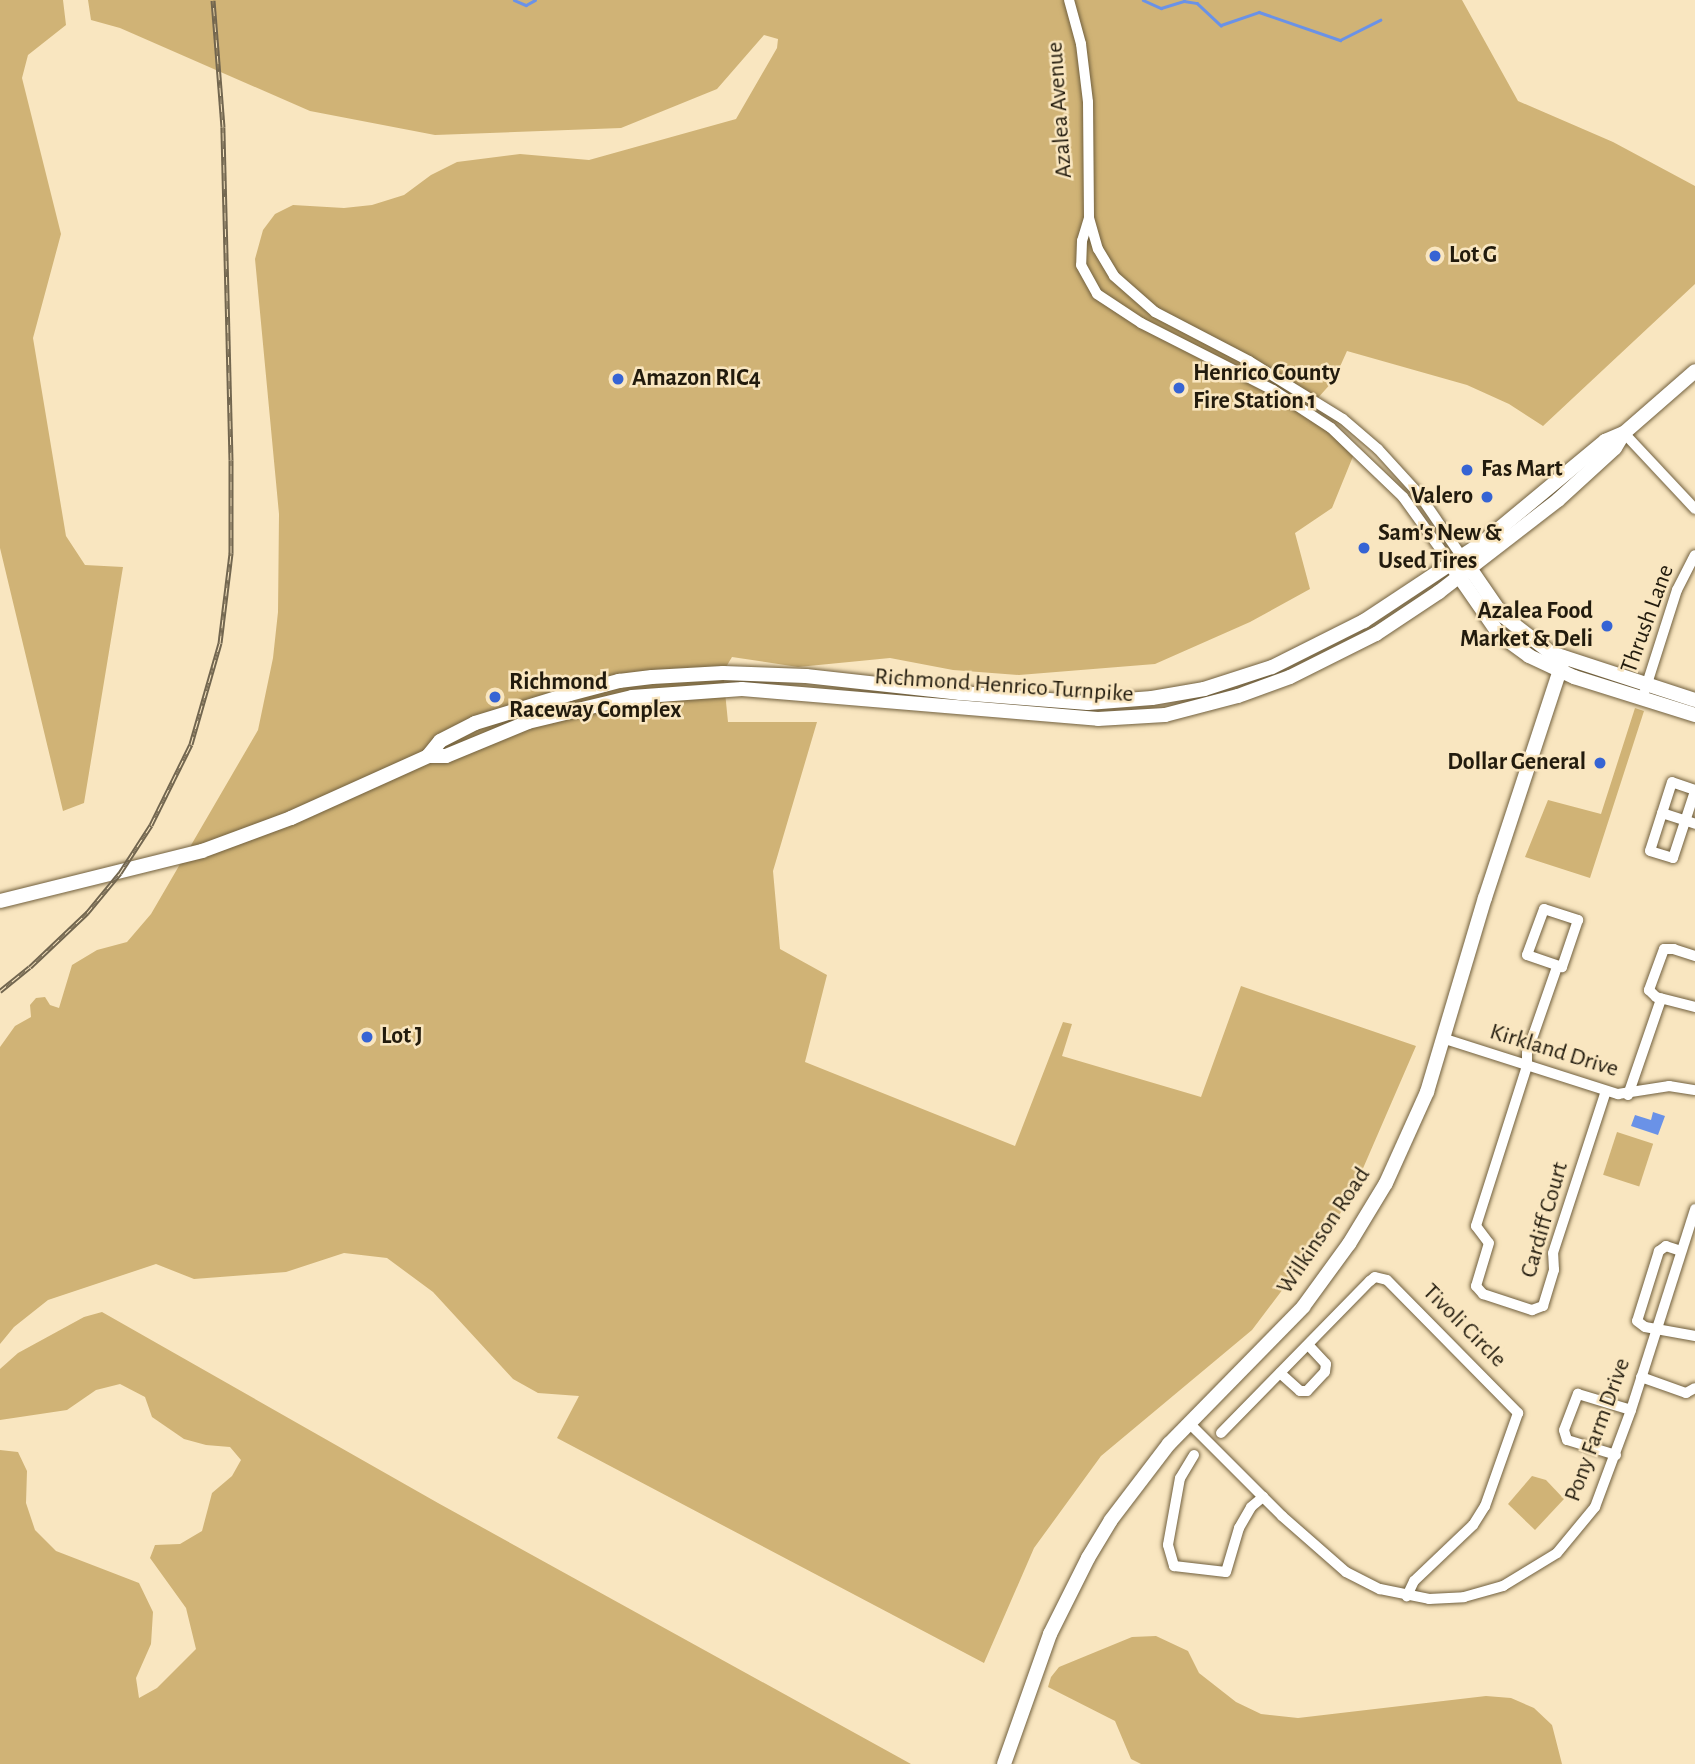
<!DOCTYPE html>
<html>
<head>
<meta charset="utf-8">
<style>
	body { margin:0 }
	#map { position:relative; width:1695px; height:1764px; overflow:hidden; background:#f9e6c0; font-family:"Alegreya Sans",sans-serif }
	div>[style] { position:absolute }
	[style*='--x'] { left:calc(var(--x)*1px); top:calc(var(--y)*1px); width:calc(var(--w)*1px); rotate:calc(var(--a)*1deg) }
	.green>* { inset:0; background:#d0b376; transform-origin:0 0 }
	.water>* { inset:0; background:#6a92e7 }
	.stream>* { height:2.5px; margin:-1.25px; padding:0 1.25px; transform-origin:1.25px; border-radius:1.25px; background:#6a92e7 }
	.roads { filter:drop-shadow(0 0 2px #71603e) drop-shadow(0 0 2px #71603e) }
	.minor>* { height:10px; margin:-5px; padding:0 5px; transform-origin:5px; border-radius:5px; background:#fff }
	.major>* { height:14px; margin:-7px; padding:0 7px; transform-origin:7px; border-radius:7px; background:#fff }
	.rail>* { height:5px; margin-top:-2.5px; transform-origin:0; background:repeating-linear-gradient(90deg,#f9e6c0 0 8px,#72664f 0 16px); box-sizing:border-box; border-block:2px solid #72664f }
	.dots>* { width:19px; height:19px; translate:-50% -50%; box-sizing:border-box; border:4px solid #f9e6c0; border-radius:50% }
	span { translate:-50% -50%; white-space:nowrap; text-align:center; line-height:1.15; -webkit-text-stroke:5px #f9e6c0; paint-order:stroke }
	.street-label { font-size:24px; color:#221b0d }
	.poi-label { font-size:24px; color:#221b0d; font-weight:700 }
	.left { translate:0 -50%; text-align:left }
	.right { translate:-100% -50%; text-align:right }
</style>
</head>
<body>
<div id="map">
	<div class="green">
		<i style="clip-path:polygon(0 0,63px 0,66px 25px,28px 55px,22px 78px,61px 234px,33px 338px,66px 536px,85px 565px,123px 567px,84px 803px,63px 811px,0 548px)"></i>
		<i style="clip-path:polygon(88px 0,1462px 0,1518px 101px,1613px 142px,1695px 186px,1695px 284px,1543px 426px,1509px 404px,1467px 385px,1347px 351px,1334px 380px,1307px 410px,1356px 449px,1332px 508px,1295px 533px,1310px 589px,1250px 622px,1155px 664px,1019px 675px,953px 670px,890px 658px,798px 667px,732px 657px,723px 672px,728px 722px,817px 722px,773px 871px,780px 949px,827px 975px,805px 1062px,1015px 1146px,1063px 1022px,1072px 1024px,1062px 1056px,1201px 1097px,1241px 986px,1416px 1046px,1348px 1203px,1252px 1330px,1101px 1456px,1034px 1548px,984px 1663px,557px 1438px,579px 1396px,538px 1393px,513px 1379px,433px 1292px,387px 1258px,344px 1253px,286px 1272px,194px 1279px,156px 1264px,48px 1300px,14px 1327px,0 1344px,0 1047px,15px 1026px,31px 1017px,30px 1005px,36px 998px,45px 997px,50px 1005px,59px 1008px,72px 965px,97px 950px,127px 942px,151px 914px,258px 730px,273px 658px,278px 612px,279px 514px,255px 259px,263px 230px,275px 214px,293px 205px,344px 208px,372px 205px,404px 195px,431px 175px,457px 162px,520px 154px,589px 160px,736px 119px,777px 48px,778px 39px,764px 35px,717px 89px,621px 128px,435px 135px,310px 111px,120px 28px,91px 20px)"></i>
		<i style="clip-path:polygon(1635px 708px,1644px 711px,1590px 878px,1525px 857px,1548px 800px,1601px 814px)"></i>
		<i style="left:1617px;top:1132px;width:38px;height:45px;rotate:18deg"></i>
		<i style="clip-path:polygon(102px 1312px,438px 1503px,911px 1764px,0 1764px,0 1450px,18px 1452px,27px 1471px,26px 1503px,35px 1530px,56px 1551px,139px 1583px,153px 1612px,151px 1644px,136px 1678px,139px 1698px,157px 1688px,196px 1649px,186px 1608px,150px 1558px,155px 1545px,180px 1544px,202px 1531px,212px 1493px,232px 1476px,241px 1460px,230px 1447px,206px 1445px,184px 1439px,152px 1417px,145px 1397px,120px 1384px,96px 1390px,67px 1410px,0 1420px,0 1369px,18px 1353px,84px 1317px)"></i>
		<i style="clip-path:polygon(1532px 1476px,1546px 1480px,1564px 1499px,1535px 1530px,1508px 1504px)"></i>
		<i style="clip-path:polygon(1156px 1636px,1188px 1651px,1199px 1673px,1236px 1702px,1261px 1714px,1298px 1718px,1486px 1696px,1511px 1698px,1534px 1708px,1552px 1725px,1562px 1764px,1141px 1764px,1131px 1759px,1115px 1721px,1048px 1687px,1051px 1677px,1059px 1667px,1132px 1637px)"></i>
	</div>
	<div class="water">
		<i style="clip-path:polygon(1653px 1112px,1665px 1116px,1658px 1135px,1631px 1126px,1635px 1115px,1651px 1120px)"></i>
	</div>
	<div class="stream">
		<i style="--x:514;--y:0;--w:13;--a:23"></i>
		<i style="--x:526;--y:5;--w:10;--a:-29"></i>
		<i style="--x:1143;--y:0;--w:20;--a:24"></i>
		<i style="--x:1161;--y:8;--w:24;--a:-17"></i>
		<i style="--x:1184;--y:1;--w:13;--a:9"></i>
		<i style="--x:1197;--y:3;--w:33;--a:43"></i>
		<i style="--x:1221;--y:25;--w:40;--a:-18.9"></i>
		<i style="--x:1259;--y:12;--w:86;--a:19.1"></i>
		<i style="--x:1340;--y:40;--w:45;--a:-26.6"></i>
	</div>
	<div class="roads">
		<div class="minor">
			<i style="--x:1069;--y:0;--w:46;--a:74.7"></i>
			<i style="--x:1081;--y:44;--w:58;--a:83.1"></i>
			<i style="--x:1088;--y:102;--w:116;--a:89.5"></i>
			<i style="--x:1089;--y:218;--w:32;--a:74"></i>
			<i style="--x:1098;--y:249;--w:31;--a:59"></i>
			<i style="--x:1114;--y:276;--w:55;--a:41.3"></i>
			<i style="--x:1155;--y:312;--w:106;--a:27.5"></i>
			<i style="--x:1249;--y:361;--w:110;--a:31.7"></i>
			<i style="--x:1343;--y:419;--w:46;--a:40.6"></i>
			<i style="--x:1378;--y:449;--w:61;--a:47.7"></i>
			<i style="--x:1419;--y:494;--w:76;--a:55.7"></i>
			<i style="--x:1089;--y:218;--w:24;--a:107"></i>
			<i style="--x:1082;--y:241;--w:24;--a:92"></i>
			<i style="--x:1081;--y:265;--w:33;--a:61"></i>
			<i style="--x:1097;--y:294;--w:53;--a:33.4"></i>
			<i style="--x:1141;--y:323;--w:148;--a:26.9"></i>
			<i style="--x:1273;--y:390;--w:69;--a:33.2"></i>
			<i style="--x:1331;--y:428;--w:100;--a:43.8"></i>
			<i style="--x:1403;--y:497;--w:82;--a:54.4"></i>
			<i style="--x:1624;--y:433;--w:104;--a:46.9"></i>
			<i style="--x:1645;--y:690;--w:105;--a:-72.3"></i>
			<i style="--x:1677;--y:590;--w:39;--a:-63"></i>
			<i style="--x:1695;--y:790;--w:24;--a:-161"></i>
			<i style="--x:1672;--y:782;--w:72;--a:107.7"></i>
			<i style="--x:1650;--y:851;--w:24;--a:17"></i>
			<i style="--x:1673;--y:858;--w:71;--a:-71.8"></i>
			<i style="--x:1662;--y:813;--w:35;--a:18"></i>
			<i style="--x:1544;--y:909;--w:36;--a:18"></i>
			<i style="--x:1578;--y:920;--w:50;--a:108.8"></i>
			<i style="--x:1562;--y:967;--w:37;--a:-161"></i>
			<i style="--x:1527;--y:955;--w:49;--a:-69.7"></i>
			<i style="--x:1695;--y:956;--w:22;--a:-162"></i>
			<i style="--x:1674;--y:949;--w:10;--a:180"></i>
			<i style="--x:1664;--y:949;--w:44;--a:110.1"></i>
			<i style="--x:1649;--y:990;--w:10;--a:45"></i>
			<i style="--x:1656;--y:997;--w:40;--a:14.4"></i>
			<i style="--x:1557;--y:967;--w:91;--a:109.2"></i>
			<i style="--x:1527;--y:1053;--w:13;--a:90"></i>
			<i style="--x:1527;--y:1066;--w:168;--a:107.7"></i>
			<i style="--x:1476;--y:1226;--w:21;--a:53"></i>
			<i style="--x:1489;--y:1243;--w:45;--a:106.8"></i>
			<i style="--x:1476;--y:1286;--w:11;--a:49"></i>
			<i style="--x:1483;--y:1294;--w:52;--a:18.1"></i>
			<i style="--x:1532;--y:1310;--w:12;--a:-20"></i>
			<i style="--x:1543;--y:1306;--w:38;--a:-73"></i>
			<i style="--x:1554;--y:1270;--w:17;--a:-93"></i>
			<i style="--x:1553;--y:1253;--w:170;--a:-71.9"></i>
			<i style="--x:1442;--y:1038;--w:185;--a:17.7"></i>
			<i style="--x:1618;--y:1094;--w:52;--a:-8.9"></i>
			<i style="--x:1669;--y:1086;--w:26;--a:9"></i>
			<i style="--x:1628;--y:1095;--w:102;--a:-71"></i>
			<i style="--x:1681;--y:1251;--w:16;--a:-162"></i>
			<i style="--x:1666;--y:1246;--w:9;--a:144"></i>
			<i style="--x:1659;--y:1251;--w:73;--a:107.4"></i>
			<i style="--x:1637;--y:1321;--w:10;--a:37"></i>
			<i style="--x:1645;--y:1327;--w:51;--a:10.2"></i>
			<i style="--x:1280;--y:1373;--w:27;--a:42"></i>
			<i style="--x:1300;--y:1391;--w:7;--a:0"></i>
			<i style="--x:1307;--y:1391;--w:26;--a:-47"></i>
			<i style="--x:1325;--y:1372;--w:8;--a:-83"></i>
			<i style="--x:1326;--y:1364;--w:26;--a:-133"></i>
			<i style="--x:1641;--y:1377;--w:48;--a:19.6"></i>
			<i style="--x:1686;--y:1393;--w:10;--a:-29"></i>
			<i style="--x:1189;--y:1423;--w:132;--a:45"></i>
			<i style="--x:1282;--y:1516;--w:85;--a:41.2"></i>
			<i style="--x:1346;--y:1572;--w:38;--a:27"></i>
			<i style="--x:1380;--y:1589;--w:50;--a:11.5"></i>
			<i style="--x:1429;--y:1599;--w:35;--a:-3"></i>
			<i style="--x:1464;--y:1597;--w:41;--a:-15.8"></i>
			<i style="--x:1503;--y:1586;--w:63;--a:-31.4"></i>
			<i style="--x:1557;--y:1553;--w:60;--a:-50.4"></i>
			<i style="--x:1595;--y:1507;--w:103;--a:-69.6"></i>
			<i style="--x:1631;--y:1410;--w:211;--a:-72.3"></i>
			<i style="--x:1221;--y:1433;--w:213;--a:-45.6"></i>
			<i style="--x:1370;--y:1281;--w:6;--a:-39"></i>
			<i style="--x:1375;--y:1277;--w:12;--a:14"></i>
			<i style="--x:1387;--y:1280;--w:187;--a:45.4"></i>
			<i style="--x:1518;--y:1413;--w:99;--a:109.5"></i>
			<i style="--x:1485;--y:1506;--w:22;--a:122"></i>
			<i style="--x:1473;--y:1525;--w:81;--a:136.5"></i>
			<i style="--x:1414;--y:1581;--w:17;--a:115"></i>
			<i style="--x:1194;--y:1455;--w:27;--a:121"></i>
			<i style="--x:1180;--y:1478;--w:68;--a:100.2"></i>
			<i style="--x:1168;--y:1545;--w:22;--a:74"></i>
			<i style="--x:1174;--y:1566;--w:52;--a:6.6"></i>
			<i style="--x:1226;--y:1572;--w:46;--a:-73.5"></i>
			<i style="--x:1239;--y:1528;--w:24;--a:-60"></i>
			<i style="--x:1251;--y:1507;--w:16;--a:-40"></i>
			<i style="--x:1616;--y:1455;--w:51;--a:-163"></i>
			<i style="--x:1567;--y:1440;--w:10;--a:-107"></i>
			<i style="--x:1564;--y:1430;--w:39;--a:-69"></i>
			<i style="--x:1578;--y:1394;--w:55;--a:16.8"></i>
		</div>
		<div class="major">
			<i style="--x:1465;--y:561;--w:67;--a:55.4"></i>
			<i style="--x:1503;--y:616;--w:61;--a:37.6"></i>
			<i style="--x:1551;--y:653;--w:151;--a:18.1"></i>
			<i style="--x:1454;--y:569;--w:79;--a:55.3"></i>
			<i style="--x:1499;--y:634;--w:37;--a:36"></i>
			<i style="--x:1529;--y:656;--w:50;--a:25"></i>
			<i style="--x:1574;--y:677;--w:127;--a:17.4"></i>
			<i style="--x:428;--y:756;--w:19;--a:-51"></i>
			<i style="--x:440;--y:741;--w:39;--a:-27"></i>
			<i style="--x:475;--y:723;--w:99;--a:-17"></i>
			<i style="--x:570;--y:694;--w:51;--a:-14.9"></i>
			<i style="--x:619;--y:681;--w:33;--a:-7"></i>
			<i style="--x:652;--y:677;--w:71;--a:-3.2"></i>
			<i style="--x:723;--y:673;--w:83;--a:2.1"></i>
			<i style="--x:806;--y:676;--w:155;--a:6.3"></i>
			<i style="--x:960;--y:693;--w:128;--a:4.5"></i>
			<i style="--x:1088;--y:703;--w:64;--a:-4.5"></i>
			<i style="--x:1152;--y:698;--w:53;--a:-9.8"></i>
			<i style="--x:1204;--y:689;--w:71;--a:-17.9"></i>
			<i style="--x:1272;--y:667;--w:103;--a:-26.6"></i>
			<i style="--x:1364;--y:621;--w:141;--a:-33.5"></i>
			<i style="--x:1482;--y:543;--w:160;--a:-39.7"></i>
			<i style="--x:1605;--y:441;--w:21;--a:-23"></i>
			<i style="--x:0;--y:901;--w:208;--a:-13.9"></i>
			<i style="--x:202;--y:851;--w:95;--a:-20.3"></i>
			<i style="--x:291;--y:818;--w:150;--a:-24.3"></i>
			<i style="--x:428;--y:756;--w:18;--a:0"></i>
			<i style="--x:446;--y:756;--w:89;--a:-22.5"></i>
			<i style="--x:528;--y:722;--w:107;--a:-13.5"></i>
			<i style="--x:632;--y:697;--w:110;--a:-4.2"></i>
			<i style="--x:742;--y:689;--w:357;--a:4.8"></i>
			<i style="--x:1098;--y:719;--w:67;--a:-3.4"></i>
			<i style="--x:1165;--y:715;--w:75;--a:-14.6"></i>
			<i style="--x:1238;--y:696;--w:55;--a:-20.1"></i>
			<i style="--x:1290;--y:677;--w:96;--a:-26.6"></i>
			<i style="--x:1376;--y:634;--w:76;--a:-33.7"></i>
			<i style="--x:1439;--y:592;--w:150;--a:-37.7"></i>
			<i style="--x:1558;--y:500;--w:77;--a:-42.4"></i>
			<i style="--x:1615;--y:448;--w:17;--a:-59"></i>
			<i style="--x:1624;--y:433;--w:94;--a:-41.1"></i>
			<i style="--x:1004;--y:1764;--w:138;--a:-70.5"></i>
			<i style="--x:1050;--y:1634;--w:85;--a:-63.4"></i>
			<i style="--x:1088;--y:1558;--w:44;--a:-58.8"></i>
			<i style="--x:1111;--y:1520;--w:96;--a:-52.7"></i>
			<i style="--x:1169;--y:1444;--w:192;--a:-45.6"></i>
			<i style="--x:1303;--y:1307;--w:78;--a:-53.9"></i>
			<i style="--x:1349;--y:1244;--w:71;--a:-58.8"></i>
			<i style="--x:1386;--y:1183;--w:100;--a:-65.7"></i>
			<i style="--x:1427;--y:1092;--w:202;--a:-73.4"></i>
			<i style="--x:1485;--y:898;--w:253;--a:-71.8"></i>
		</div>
	</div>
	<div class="rail">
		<i style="--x:0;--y:991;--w:38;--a:-39"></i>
		<i style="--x:30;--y:967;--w:79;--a:-43.5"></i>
		<i style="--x:87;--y:913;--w:52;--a:-50.5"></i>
		<i style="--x:120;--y:873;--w:57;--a:-57.1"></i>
		<i style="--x:151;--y:825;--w:90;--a:-63.7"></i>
		<i style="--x:191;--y:744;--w:105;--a:-74"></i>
		<i style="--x:220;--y:643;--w:91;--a:-83"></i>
		<i style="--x:231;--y:553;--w:93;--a:-90"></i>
		<i style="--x:231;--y:460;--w:333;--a:-91.4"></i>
		<i style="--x:223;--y:127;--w:127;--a:-94.5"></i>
	</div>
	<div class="dots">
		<i style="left:1435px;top:256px;background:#3664d4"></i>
		<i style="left:618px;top:379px;background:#3664d4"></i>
		<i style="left:1179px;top:388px;background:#3664d4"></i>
		<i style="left:1467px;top:470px;background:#3664d4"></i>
		<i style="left:1487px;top:497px;background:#3664d4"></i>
		<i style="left:1364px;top:548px;background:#3664d4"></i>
		<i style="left:1607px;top:626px;background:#3664d4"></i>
		<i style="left:495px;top:697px;background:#3664d4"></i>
		<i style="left:1600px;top:763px;background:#3664d4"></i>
		<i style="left:367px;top:1037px;background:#3664d4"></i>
	</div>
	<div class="street-label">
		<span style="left:1060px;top:110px;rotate:-94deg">Azalea Avenue</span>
		<span style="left:1648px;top:619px;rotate:-70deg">Thrush Lane</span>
		<span style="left:1004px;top:686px;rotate:4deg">Richmond Henrico Turnpike</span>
		<span style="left:1554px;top:1051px;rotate:17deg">Kirkland Drive</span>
		<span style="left:1545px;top:1220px;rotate:-74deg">Cardiff Court</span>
		<span style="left:1324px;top:1231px;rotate:-56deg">Wilkinson Road</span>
		<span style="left:1464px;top:1326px;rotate:45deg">Tivoli Circle</span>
		<span style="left:1598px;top:1430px;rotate:-70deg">Pony Farm Drive</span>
	</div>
	<div class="poi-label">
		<span class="left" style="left:1449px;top:256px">Lot G</span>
		<span class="left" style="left:1193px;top:388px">Henrico County<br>Fire Station 1</span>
		<span class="left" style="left:632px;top:379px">Amazon RIC4</span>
		<span class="left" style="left:1481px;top:470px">Fas Mart</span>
		<span class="right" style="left:1473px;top:497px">Valero</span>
		<span class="left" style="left:1378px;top:548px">Sam's New &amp;<br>Used Tires</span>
		<span class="right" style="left:1593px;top:626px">Azalea Food<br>Market &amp; Deli</span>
		<span class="left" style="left:509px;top:697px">Richmond<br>Raceway Complex</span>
		<span class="right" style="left:1586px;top:763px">Dollar General</span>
		<span class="left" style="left:381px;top:1037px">Lot J</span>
	</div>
</div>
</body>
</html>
